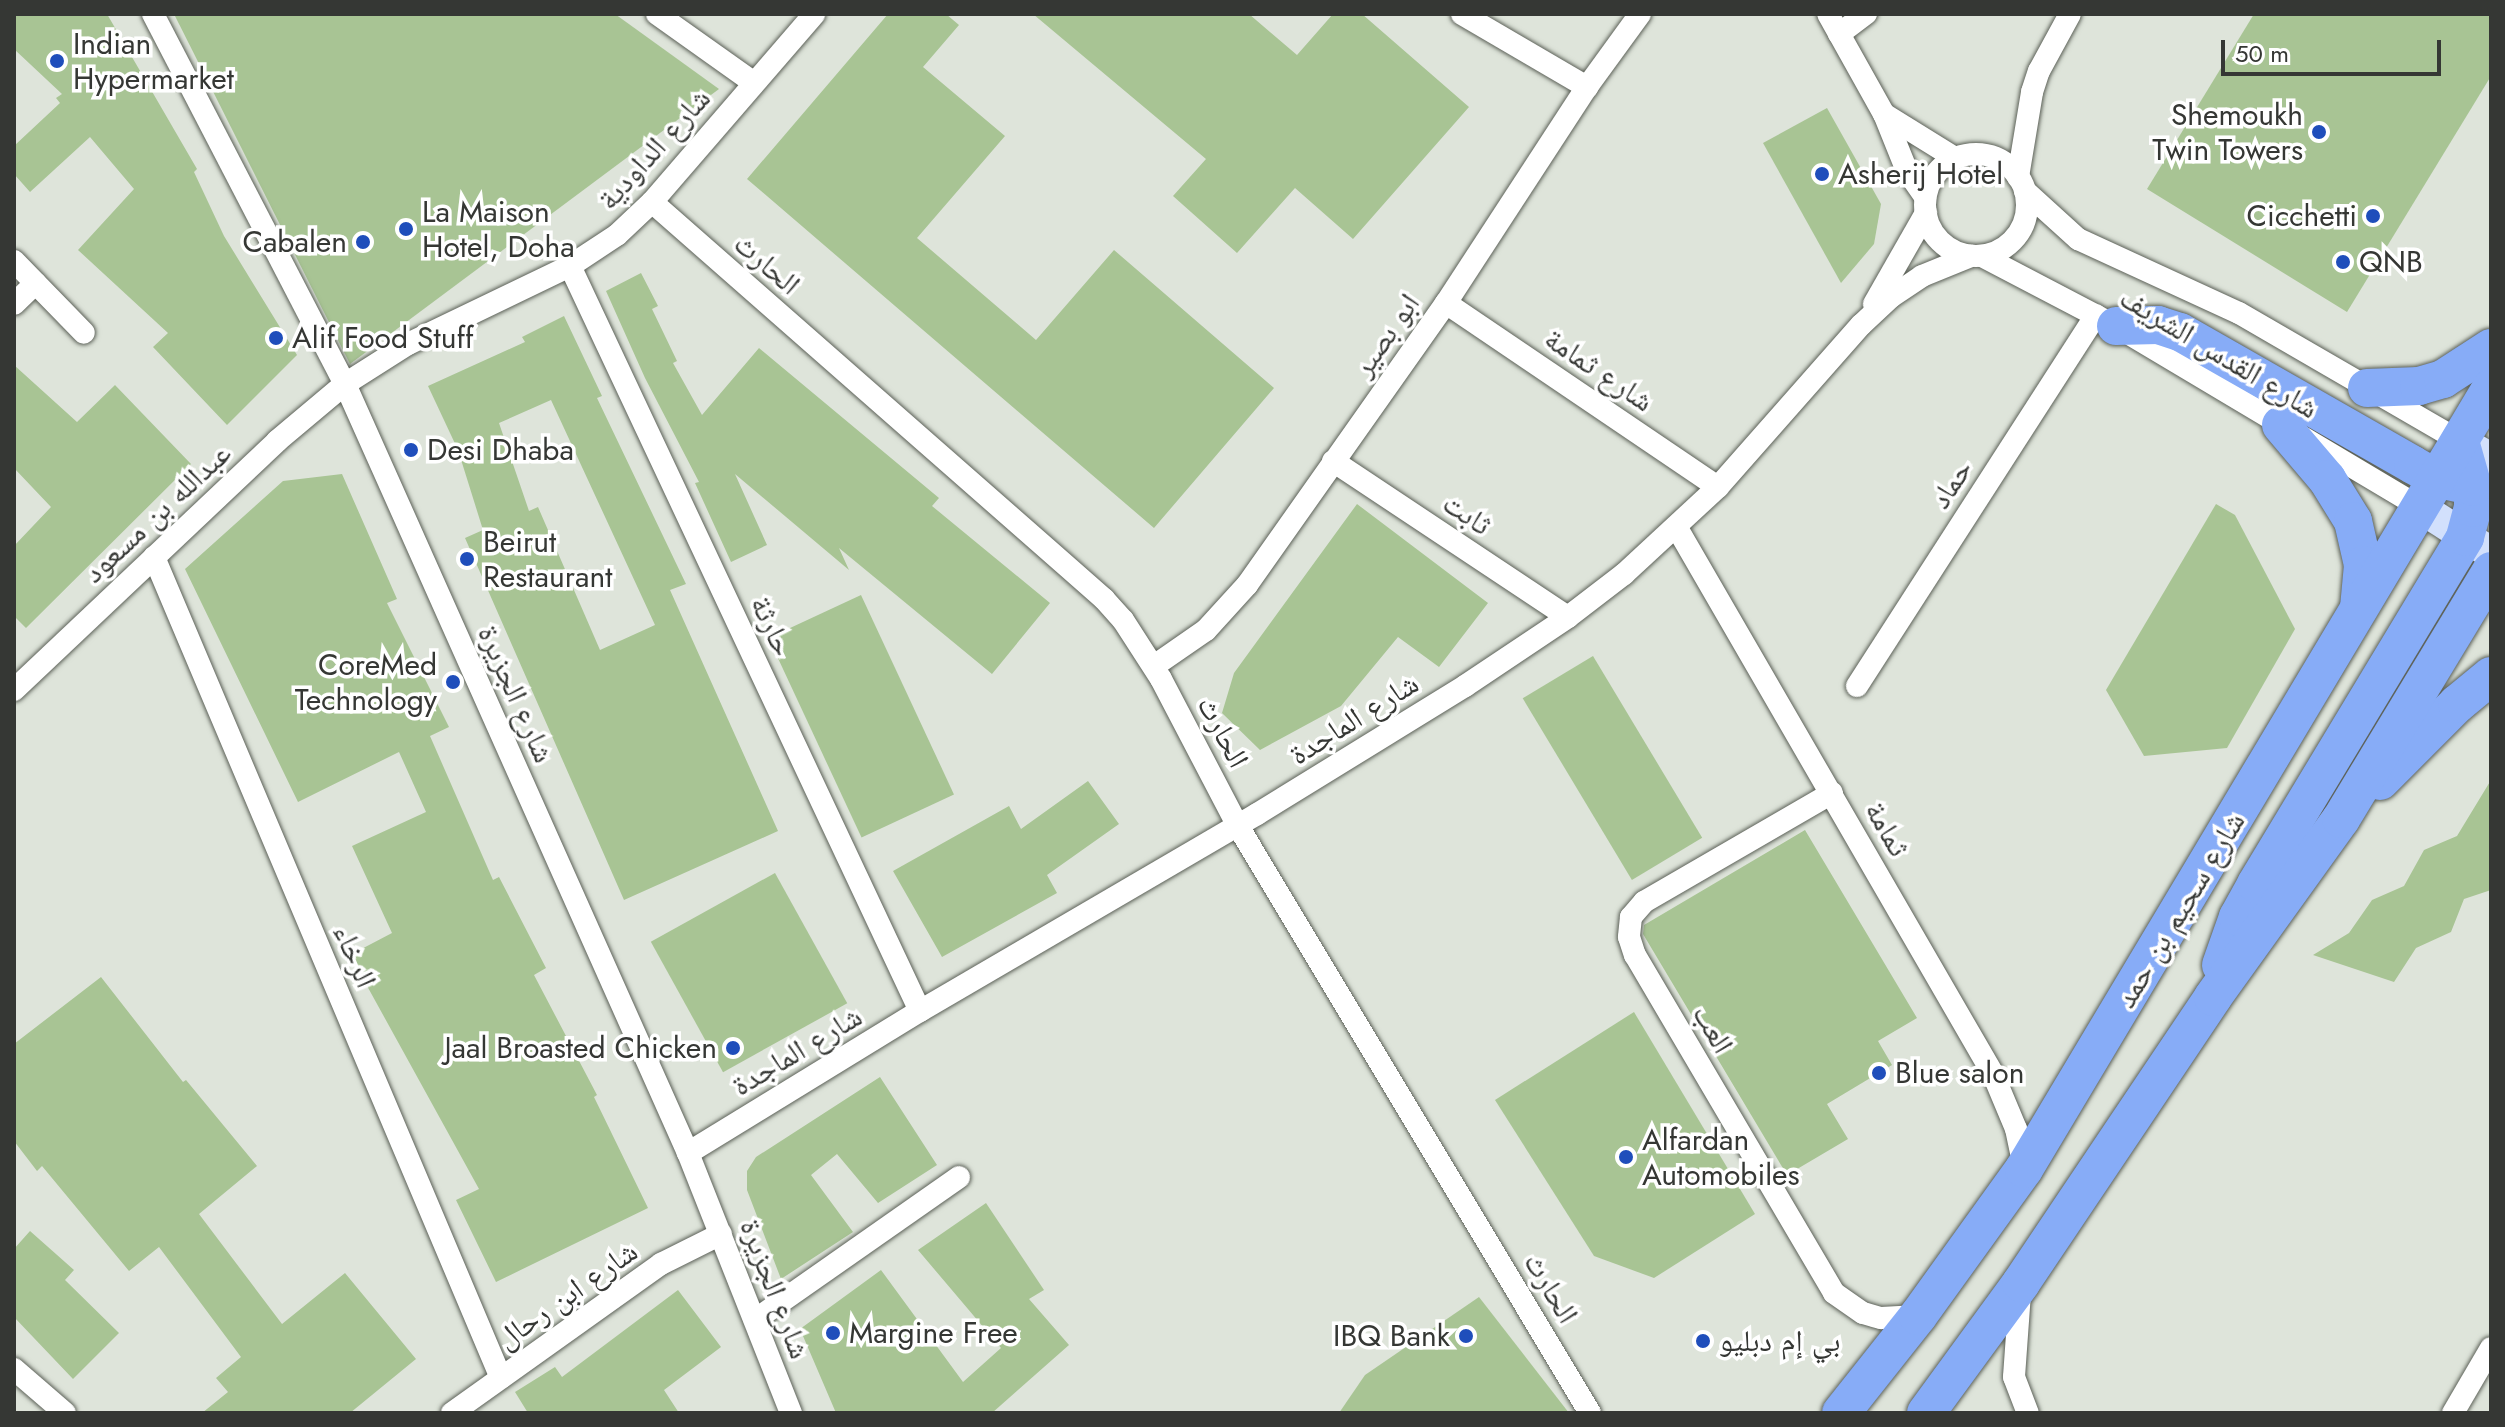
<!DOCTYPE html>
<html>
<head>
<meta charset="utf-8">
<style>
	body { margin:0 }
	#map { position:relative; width:2505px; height:1427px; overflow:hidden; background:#dee4da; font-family:Jost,"Noto Naskh Arabic",sans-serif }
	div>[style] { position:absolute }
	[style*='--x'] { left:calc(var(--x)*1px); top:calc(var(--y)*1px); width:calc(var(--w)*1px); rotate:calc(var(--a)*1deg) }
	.building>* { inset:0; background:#a8c494; transform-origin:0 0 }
	.roads { filter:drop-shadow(0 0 2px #5b6057) drop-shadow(0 0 2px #5b6057) }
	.minor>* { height:22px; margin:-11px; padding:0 11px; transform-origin:11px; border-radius:11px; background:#fff }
	.minor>.ring { margin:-11px; padding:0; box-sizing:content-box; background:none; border:22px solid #fff; border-radius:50% }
	.secondary>* { height:32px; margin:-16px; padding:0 16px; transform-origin:16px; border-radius:16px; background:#d2e0fc }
	.trunk>* { height:38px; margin:-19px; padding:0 19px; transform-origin:19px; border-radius:19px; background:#87acf7 }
	.dots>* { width:22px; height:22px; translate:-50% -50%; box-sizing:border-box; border:4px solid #fff; border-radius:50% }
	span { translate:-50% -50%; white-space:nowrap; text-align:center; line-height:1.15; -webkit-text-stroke:7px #fff; paint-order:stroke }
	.poi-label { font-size:30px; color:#353734 }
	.left { translate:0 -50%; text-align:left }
	.right { translate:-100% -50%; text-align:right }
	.street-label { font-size:30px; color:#353734 }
	.frame { position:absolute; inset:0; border:16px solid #353734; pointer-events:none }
	.scale { position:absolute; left:2221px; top:40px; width:220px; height:36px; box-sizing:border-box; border:4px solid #353734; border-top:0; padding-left:10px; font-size:24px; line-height:28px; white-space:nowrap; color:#353734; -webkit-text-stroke:6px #fff; paint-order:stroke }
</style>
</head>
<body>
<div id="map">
	<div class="building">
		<i style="clip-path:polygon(14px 14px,107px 14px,197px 169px,194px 172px,224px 236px,297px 355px,227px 425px,153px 347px,168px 333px,78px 250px,134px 189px,90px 137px,30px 192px,14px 174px,14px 146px,60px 103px,56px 98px,62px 94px,14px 49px)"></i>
		<i style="clip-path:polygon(174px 14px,615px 14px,719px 89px,350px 364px)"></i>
		<i style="clip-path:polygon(888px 14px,946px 14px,959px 25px,923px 67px,1005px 136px,917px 238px,1036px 340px,1114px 250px,1274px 388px,1154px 528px,747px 179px)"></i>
		<i style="clip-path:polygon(1033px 14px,1249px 14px,1297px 55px,1333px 14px,1362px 14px,1469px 107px,1353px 239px,1295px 188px,1237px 253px,1173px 196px,1206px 159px)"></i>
		<i style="clip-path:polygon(2254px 14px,2491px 14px,2491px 76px,2347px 312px,2147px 189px)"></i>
		<i style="clip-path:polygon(1827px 108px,1881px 204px,1874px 244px,1841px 283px,1763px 143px)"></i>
		<i style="clip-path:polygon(641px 273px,658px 306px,652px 309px,677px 361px,673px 363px,702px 415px,759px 348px,939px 498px,932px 506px,1050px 603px,992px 674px,839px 548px,849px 570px,735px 474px,767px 545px,731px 562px,695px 483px,699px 482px,645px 378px,606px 291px)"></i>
		<i style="clip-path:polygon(evenodd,564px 316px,602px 396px,597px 398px,686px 584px,670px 590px,778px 831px,624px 900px,465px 538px,483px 530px,458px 450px,428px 386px,525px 342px,522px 337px,564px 316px,551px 400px,655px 625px,600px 650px,538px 507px,529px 511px,499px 423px,551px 400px)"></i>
		<i style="clip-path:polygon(14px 365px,77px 422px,115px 385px,191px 464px,26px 628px,14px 616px,14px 546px,51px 507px,14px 468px)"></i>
		<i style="clip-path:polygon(342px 474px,397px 599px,387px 603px,449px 727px,430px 736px,493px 880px,499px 877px,546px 968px,534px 975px,597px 1095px,594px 1097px,648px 1208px,496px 1282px,456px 1200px,479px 1189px,350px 955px,392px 933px,352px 846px,426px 812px,399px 752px,298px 802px,185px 569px,283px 481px)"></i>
		<i style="clip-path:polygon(1357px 504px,1488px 603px,1439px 667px,1398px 637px,1341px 706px,1260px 750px,1222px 713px,1234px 673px)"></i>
		<i style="clip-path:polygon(2216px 504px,2235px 515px,2295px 629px,2227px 748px,2144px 756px,2106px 690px)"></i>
		<i style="left:861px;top:595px;width:220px;height:102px;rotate:65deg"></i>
		<i style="left:1593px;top:656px;width:212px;height:82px;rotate:59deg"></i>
		<i style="clip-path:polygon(2491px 780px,2491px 890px,2464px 899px,2451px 932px,2416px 948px,2394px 982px,2313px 955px,2349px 933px,2372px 900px,2404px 886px,2424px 850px,2457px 836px)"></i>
		<i style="clip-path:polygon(1088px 781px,1119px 824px,1047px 875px,1057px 893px,942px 957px,893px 871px,1009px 806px,1021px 829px)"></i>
		<i style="clip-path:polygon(1805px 830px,1917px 1018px,1878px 1041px,1892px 1065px,1827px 1104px,1848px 1139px,1787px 1175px,1643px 934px,1644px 925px)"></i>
		<i style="left:775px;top:873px;width:149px;height:142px;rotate:61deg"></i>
		<i style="clip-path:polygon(101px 977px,183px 1082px,186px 1080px,257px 1166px,199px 1214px,282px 1324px,345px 1273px,416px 1359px,350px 1413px,202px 1413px,228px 1392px,216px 1378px,241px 1357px,159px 1247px,129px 1271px,42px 1166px,37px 1171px,14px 1141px,14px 1044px)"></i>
		<i style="clip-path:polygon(1634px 1012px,1755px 1214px,1654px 1278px,1594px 1256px,1495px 1100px)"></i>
		<i style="clip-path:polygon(880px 1077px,937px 1165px,878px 1203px,837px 1154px,811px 1175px,853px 1232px,781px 1279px,747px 1190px,747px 1171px,756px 1157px)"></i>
		<i style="clip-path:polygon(986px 1203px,1044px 1290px,1029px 1299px,1069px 1345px,992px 1413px,836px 1413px,800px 1329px,881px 1270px,963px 1382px,1001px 1348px,918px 1250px)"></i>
		<i style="clip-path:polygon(30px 1231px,74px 1270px,65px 1280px,119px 1333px,73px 1379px,14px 1317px,14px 1249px)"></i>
		<i style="clip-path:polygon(678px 1290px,721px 1347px,664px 1390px,679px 1413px,528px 1413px,515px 1392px,555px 1367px,562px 1377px)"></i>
		<i style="clip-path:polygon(1479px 1297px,1569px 1413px,1339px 1413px,1365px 1375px)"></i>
	</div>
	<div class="roads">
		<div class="minor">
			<i style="--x:153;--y:14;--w:417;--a:62.6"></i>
			<i style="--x:345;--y:384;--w:842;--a:65.96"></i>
			<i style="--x:688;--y:1153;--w:280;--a:68.4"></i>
			<i style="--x:657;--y:14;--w:119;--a:35.4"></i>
			<i style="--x:1462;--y:14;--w:145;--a:30.3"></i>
			<i style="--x:1828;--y:14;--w:115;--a:60.8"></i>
			<i style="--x:1884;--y:114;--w:61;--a:68"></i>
			<i style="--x:1907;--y:171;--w:32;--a:55"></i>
			<i style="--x:1839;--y:34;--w:34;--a:-37"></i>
			<i style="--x:1884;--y:114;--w:84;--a:31.8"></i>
			<i class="ring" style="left:1925px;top:154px;width:80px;height:80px"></i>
			<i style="--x:2018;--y:177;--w:86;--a:-80.6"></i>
			<i style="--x:2032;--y:92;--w:22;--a:-72"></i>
			<i style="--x:2039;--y:71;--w:65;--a:-61.5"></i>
			<i style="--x:2025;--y:191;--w:72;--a:42.2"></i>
			<i style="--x:2078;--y:239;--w:177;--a:24.7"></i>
			<i style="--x:2239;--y:313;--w:255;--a:30.1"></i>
			<i style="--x:652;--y:202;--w:602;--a:41.29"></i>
			<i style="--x:1104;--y:599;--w:28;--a:48"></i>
			<i style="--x:1123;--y:620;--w:70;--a:57.2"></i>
			<i style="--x:1161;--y:679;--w:166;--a:62.4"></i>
			<i style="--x:1238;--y:826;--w:684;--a:59.05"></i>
			<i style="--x:1982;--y:256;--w:151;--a:27.6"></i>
			<i style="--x:2116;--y:326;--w:355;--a:30.8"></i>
			<i style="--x:14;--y:261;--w:100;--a:45.8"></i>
			<i style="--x:570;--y:266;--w:823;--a:64.84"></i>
			<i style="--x:1446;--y:303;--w:328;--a:34.1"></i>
			<i style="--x:14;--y:304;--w:30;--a:-44"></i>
			<i style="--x:1874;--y:304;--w:105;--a:-60.3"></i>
			<i style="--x:1333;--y:461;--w:282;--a:33.6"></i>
			<i style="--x:1677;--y:528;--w:631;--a:59.94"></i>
			<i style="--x:1993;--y:1074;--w:60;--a:67.3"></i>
			<i style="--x:2016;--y:1129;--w:40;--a:78"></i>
			<i style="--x:154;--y:557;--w:891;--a:67.09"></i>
			<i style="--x:1154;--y:666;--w:63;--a:-34.7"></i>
			<i style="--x:1206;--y:630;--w:61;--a:-47.7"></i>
			<i style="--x:1247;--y:585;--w:345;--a:-54.8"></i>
			<i style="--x:1446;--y:303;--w:258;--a:-56.9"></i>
			<i style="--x:1587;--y:87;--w:90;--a:-54"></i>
			<i style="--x:1857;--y:686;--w:441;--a:-57.2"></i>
			<i style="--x:14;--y:690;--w:362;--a:-43.4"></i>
			<i style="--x:277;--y:441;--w:89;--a:-40"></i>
			<i style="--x:345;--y:384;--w:75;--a:-32.4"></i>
			<i style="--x:408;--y:344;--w:180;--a:-25.7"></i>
			<i style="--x:570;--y:266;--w:56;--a:-33.4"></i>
			<i style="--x:617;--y:235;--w:48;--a:-43.3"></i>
			<i style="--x:652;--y:202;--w:248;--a:-49.2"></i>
			<i style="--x:1832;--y:793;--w:217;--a:149.9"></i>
			<i style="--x:1644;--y:902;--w:20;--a:131"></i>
			<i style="--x:1631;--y:917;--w:20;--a:96"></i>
			<i style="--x:1629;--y:937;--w:19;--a:72"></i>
			<i style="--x:1635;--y:955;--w:392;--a:59.5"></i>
			<i style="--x:1834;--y:1293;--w:35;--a:35"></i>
			<i style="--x:1863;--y:1313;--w:19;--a:16"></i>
			<i style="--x:1881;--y:1318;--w:37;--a:-3"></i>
			<i style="--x:688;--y:1153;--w:272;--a:-31.5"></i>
			<i style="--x:920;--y:1011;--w:390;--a:-30.3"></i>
			<i style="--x:1257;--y:814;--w:244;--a:-31.6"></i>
			<i style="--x:1465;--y:686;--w:124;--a:-33.8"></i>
			<i style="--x:1568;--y:617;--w:71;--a:-37.5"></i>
			<i style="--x:1624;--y:574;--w:128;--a:-42.8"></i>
			<i style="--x:1718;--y:487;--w:216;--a:-48.6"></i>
			<i style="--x:1861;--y:325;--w:41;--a:-43"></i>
			<i style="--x:1891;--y:297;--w:37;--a:-34"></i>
			<i style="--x:1922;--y:276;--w:53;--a:-22.2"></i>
			<i style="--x:2020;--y:1293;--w:84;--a:94.1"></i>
			<i style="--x:2014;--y:1377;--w:39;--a:69"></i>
			<i style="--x:755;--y:1320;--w:249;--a:-35"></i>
			<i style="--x:14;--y:1369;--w:67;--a:40.8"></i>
			<i style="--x:452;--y:1413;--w:257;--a:-35.5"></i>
			<i style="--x:661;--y:1264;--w:67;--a:-26.6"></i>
			<i style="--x:2453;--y:1413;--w:75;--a:-59.7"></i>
		</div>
		<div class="secondary">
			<i style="--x:2460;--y:441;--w:36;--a:30"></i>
			<i style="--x:2421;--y:508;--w:83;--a:32.7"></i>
		</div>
		<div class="trunk">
			<i style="--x:2116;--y:326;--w:42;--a:-1.4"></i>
			<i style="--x:2158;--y:325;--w:23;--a:18"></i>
			<i style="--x:2180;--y:332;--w:268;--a:29.7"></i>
			<i style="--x:2413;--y:465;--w:29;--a:29"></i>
			<i style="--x:2438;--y:479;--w:24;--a:12"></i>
			<i style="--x:2367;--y:388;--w:52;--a:-2.2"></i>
			<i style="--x:2419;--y:386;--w:25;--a:-16"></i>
			<i style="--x:2443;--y:379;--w:57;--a:-32.9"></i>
			<i style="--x:2281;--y:425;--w:71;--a:49.6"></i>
			<i style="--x:2327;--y:479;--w:49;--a:58.2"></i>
			<i style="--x:2353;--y:521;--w:45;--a:77.2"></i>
			<i style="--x:2363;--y:565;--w:43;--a:95.3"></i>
			<i style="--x:2380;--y:781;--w:109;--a:-45"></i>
			<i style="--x:2457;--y:704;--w:44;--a:-39.5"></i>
			<i style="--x:2221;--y:965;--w:51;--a:-70.5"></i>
			<i style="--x:2238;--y:917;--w:38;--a:-61"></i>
			<i style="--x:2256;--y:884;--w:405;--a:-58.9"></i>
			<i style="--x:2465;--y:537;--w:30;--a:-75"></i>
			<i style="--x:2473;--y:508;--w:21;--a:-90"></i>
			<i style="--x:2473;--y:487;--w:48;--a:-105.8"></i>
			<i style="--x:1841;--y:1413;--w:124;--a:-51.6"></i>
			<i style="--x:1918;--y:1316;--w:181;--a:-54.2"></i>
			<i style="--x:2024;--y:1169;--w:910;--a:-59.12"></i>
			<i style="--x:1926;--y:1413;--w:161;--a:-53.8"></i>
			<i style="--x:2021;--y:1283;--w:344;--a:-56.1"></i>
			<i style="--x:2213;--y:997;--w:219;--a:-54.3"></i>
			<i style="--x:2341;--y:819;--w:290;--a:-58.8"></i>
		</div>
	</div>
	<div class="dots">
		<i style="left:57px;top:61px;background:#1f4ebb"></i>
		<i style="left:2319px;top:132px;background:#1f4ebb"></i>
		<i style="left:1822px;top:174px;background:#1f4ebb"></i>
		<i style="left:2373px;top:216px;background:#1f4ebb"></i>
		<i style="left:406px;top:229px;background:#1f4ebb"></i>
		<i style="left:363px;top:242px;background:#1f4ebb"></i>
		<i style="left:2343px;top:262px;background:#1f4ebb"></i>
		<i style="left:276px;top:338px;background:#1f4ebb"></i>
		<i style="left:411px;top:450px;background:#1f4ebb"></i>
		<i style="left:467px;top:559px;background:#1f4ebb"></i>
		<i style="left:453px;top:682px;background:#1f4ebb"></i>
		<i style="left:733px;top:1048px;background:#1f4ebb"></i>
		<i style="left:1879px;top:1073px;background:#1f4ebb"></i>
		<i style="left:1626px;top:1157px;background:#1f4ebb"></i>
		<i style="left:833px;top:1333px;background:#1f4ebb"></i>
		<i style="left:1466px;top:1336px;background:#1f4ebb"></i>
		<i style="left:1703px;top:1341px;background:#1f4ebb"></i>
	</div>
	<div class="poi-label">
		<span class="left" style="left:73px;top:61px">Indian<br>Hypermarket</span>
		<span class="right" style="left:2303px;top:132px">Shemoukh<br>Twin Towers</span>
		<span class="left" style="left:1838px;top:174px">Asherij Hotel</span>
		<span class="left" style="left:422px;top:229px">La Maison<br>Hotel, Doha</span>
		<span class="right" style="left:2357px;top:216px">Cicchetti</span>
		<span class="right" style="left:347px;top:242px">Cabalen</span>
		<span class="left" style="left:2359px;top:262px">QNB</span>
		<span class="left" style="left:292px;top:338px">Alif Food Stuff</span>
		<span class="left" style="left:427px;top:450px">Desi Dhaba</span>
		<span class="left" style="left:483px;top:559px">Beirut<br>Restaurant</span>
		<span class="right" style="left:437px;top:682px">CoreMed<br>Technology</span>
		<span class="right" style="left:717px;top:1048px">Jaal Broasted Chicken</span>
		<span class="left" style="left:1895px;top:1073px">Blue salon</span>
		<span class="left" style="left:1642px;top:1157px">Alfardan<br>Automobiles</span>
		<span class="left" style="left:849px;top:1333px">Margine Free</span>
		<span class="right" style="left:1450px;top:1336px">IBQ Bank</span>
		<span class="left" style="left:1719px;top:1341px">بي إم دبليو</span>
	</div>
	<div class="street-label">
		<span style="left:654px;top:149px;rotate:-48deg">شارع الداودية</span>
		<span style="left:767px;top:264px;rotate:41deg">الحارث</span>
		<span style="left:1386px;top:335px;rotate:-55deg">ابو بصير</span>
		<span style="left:2219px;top:353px;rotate:31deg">شارع القدس الشريف</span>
		<span style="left:1599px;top:370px;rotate:34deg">شارع ثمامة</span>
		<span style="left:1951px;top:484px;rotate:-57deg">حماد</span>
		<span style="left:157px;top:513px;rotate:-43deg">عبدالله بن مسعود</span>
		<span style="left:1467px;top:514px;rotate:34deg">ثابت</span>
		<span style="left:772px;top:626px;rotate:65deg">حارثة</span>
		<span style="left:516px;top:694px;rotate:66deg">شارع الجزيرة</span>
		<span style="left:1354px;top:719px;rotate:-32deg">شارع الماجدة</span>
		<span style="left:1223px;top:732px;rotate:62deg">الحارث</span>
		<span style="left:1887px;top:829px;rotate:60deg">ثمامة</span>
		<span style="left:2180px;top:910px;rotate:-59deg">شارع سحيم بن حمد</span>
		<span style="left:355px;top:956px;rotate:67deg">الرخاء</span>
		<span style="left:1713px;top:1029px;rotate:60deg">العب</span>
		<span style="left:797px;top:1051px;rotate:-31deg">شارع الماجدة</span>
		<span style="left:1551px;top:1288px;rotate:59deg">الحارث</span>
		<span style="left:775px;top:1289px;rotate:69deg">شارع الجزيرة</span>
		<span style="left:567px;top:1295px;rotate:-35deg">شارع ابن رحال</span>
	</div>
	<div class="frame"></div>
	<div class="scale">50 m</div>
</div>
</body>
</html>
